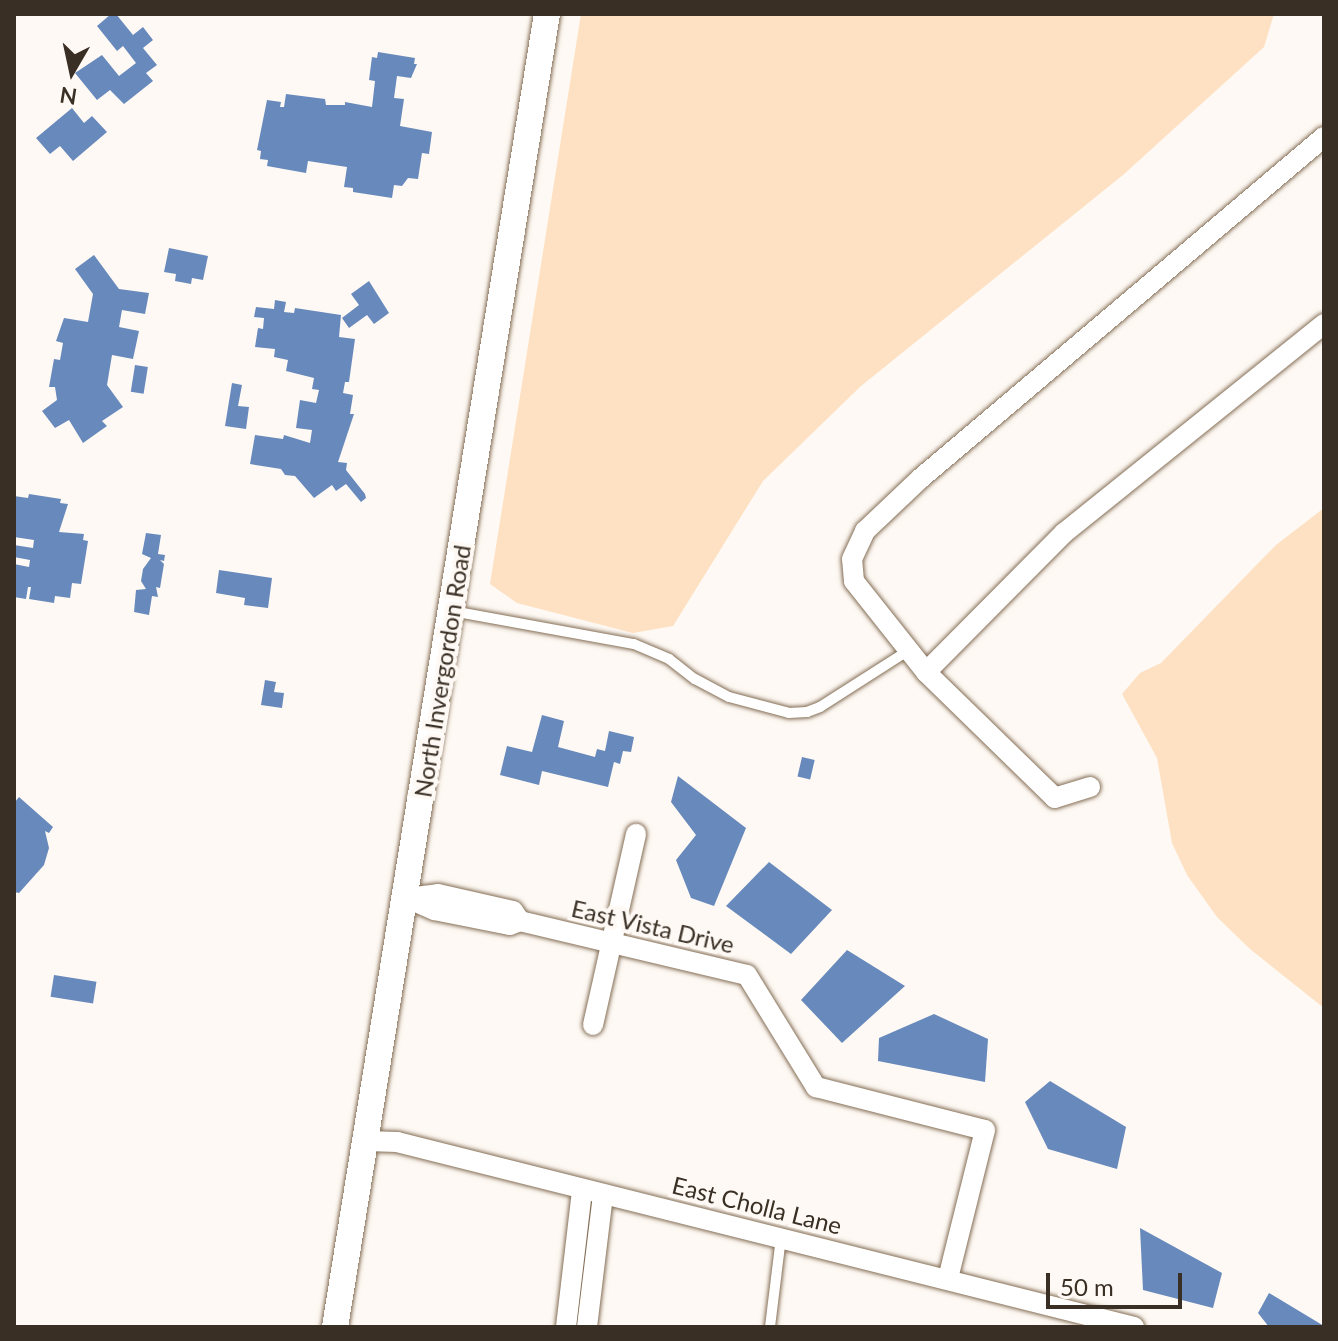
<!DOCTYPE html>
<html>
<head>
<meta charset="utf-8">
<style>
	body { margin:0 }
	#map { position:relative; width:1338px; height:1341px; overflow:hidden; background:#fef9f4; font-family:Lato,sans-serif }
	div>[style] { position:absolute }
	[style*='--x'] { left:calc(var(--x)*1px); top:calc(var(--y)*1px); width:calc(var(--w)*1px); rotate:calc(var(--a)*1deg) }
	.green>* { inset:0; background:#fde1c2 }
	.building>* { inset:0; background:#6789bb; transform-origin:0 0 }
	.roads { filter:drop-shadow(0 0 2px #846e55) drop-shadow(0 0 2px #846e55) }
	.service>* { height:10px; margin:-5px; padding:0 5px; transform-origin:5px; border-radius:5px; background:#fff }
	.minor>* { height:20px; margin:-10px; padding:0 10px; transform-origin:10px; border-radius:10px; background:#fff }
	.tertiary>* { height:26px; margin:-13px; padding:0 13px; transform-origin:13px; border-radius:13px; background:#fff }
	span { translate:-50% -50%; white-space:nowrap; text-align:center; line-height:1.15; -webkit-text-stroke:8px #fef9f4; paint-order:stroke }
	.street-label { font-size:24px; color:#392f25 }
	.frame { position:absolute; inset:0; border:16px solid #392f25; pointer-events:none }
	.north { position:absolute; left:32px; top:32px; width:80px; height:80px; -webkit-text-stroke:6px #fef9f4; paint-order:stroke; rotate:189deg; font-size:22px; font-weight:700; line-height:32px; text-align:center; color:#392f25 }
	.north::after { content:''; display:block; margin:auto; width:28px; height:36px; background:#392f25; clip-path:polygon(50% 0,100% 100%,50% 72%,0 100%) }
	.scale { position:absolute; left:1046px; top:1273px; width:136px; height:36px; box-sizing:border-box; border:4px solid #392f25; border-top:0; padding-left:10px; font-size:24px; line-height:28px; white-space:nowrap; color:#392f25; -webkit-text-stroke:6px #fef9f4; paint-order:stroke }
</style>
</head>
<body>
<div id="map">
	<div class="green">
		<i style="clip-path:polygon(581px 14px,1274px 14px,1264px 47px,1123px 175px,861px 386px,763px 481px,673px 626px,633px 633px,517px 603px,490px 584px)"></i>
		<i style="clip-path:polygon(1324px 508px,1324px 1008px,1250px 949px,1217px 917px,1187px 875px,1172px 843px,1157px 758px,1122px 694px,1140px 673px,1161px 663px,1276px 545px)"></i>
	</div>
	<div class="building">
		<i style="clip-path:polygon(111px 14px,116px 14px,133px 35px,143px 27px,153px 40px,143px 48px,157px 65px,146px 73px,153px 81px,124px 104px,110px 90px,97px 100px,75px 73px,102px 55px,119px 76px,136px 63px,123px 46px,117px 51px,97px 26px)"></i>
		<i style="clip-path:polygon(378px 52px,415px 58px,414px 64px,417px 64px,411px 78px,397px 76px,394px 98px,404px 99px,400px 126px,432px 132px,429px 154px,422px 153px,418px 179px,408px 178px,402px 186px,394px 185px,392px 198px,353px 192px,353px 188px,344px 187px,347px 167px,308px 161px,306px 173px,267px 166px,268px 160px,260px 159px,261px 151px,257px 150px,267px 100px,281px 102px,280px 107px,284px 107px,286px 94px,325px 99px,326px 105px,345px 105px,345px 102px,372px 107px,375px 81px,369px 80px,372px 57px,377px 58px)"></i>
		<i style="clip-path:polygon(72px 108px,84px 123px,92px 116px,107px 132px,73px 161px,60px 146px,50px 154px,36px 138px)"></i>
		<i style="clip-path:polygon(169px 248px,208px 256px,203px 280px,192px 278px,191px 284px,175px 281px,176px 274px,164px 272px)"></i>
		<i style="clip-path:polygon(94px 255px,119px 289px,149px 293px,145px 314px,122px 310px,119px 327px,139px 331px,133px 359px,112px 355px,107px 385px,123px 407px,102px 421px,107px 426px,83px 443px,69px 420px,55px 428px,42px 411px,57px 400px,55px 387px,49px 387px,54px 359px,60px 360px,63px 343px,56px 341px,64px 318px,88px 322px,93px 294px,75px 269px)"></i>
		<i style="clip-path:polygon(369px 281px,389px 313px,374px 324px,367px 315px,349px 328px,342px 318px,359px 305px,351px 294px)"></i>
		<i style="clip-path:polygon(275px 300px,286px 302px,284px 312px,294px 313px,295px 308px,341px 315px,339px 337px,355px 339px,349px 382px,345px 382px,343px 393px,353px 395px,350px 414px,354px 414px,338px 462px,347px 463px,346px 470px,365px 494px,366px 498px,361px 502px,346px 484px,336px 491px,332px 485px,314px 498px,295px 476px,285px 475px,281px 469px,250px 464px,255px 435px,283px 439px,284px 435px,310px 443px,312px 430px,296px 428px,300px 400px,316px 403px,319px 390px,312px 389px,314px 378px,286px 371px,288px 360px,274px 357px,275px 349px,255px 347px,258px 328px,263px 329px,264px 318px,254px 317px,256px 307px,274px 309px)"></i>
		<i style="left:135px;top:365px;width:13px;height:27px;rotate:9deg"></i>
		<i style="clip-path:polygon(232px 383px,242px 385px,238px 406px,249px 407px,246px 429px,225px 426px)"></i>
		<i style="clip-path:polygon(29px 494px,61px 499px,60px 503px,68px 504px,59px 532px,84px 534px,83px 540px,88px 541px,81px 584px,72px 583px,70px 598px,55px 596px,54px 603px,29px 599px,31px 587px,28px 587px,26px 599px,14px 597px,14px 564px,29px 567px,30px 560px,14px 557px,14px 545px,33px 548px,34px 540px,14px 537px,14px 496px,28px 498px)"></i>
		<i style="clip-path:polygon(146px 533px,161px 535px,158px 554px,165px 555px,164px 561px,160px 560px,164px 564px,160px 588px,156px 587px,158px 597px,152px 596px,149px 615px,134px 612px,136px 590px,146px 589px,141px 581px,143px 569px,151px 558px,142px 554px)"></i>
		<i style="clip-path:polygon(219px 570px,272px 578px,268px 608px,244px 605px,245px 598px,216px 593px)"></i>
		<i style="clip-path:polygon(265px 680px,276px 682px,274px 692px,284px 693px,282px 708px,261px 705px)"></i>
		<i style="clip-path:polygon(542px 715px,564px 721px,558px 747px,595px 757px,597px 749px,605px 751px,609px 731px,634px 737px,631px 752px,623px 751px,620px 764px,614px 762px,608px 787px,542px 771px,539px 785px,500px 775px,507px 746px,532px 752px)"></i>
		<i style="left:802px;top:757px;width:13px;height:20px;rotate:13deg"></i>
		<i style="clip-path:polygon(678px 776px,746px 828px,714px 906px,691px 898px,676px 860px,696px 835px,671px 802px)"></i>
		<i style="clip-path:polygon(19px 797px,53px 827px,49px 833px,45px 831px,49px 848px,44px 865px,19px 893px,14px 892px,14px 803px)"></i>
		<i style="clip-path:polygon(769px 862px,832px 910px,791px 954px,726px 906px)"></i>
		<i style="clip-path:polygon(847px 950px,905px 986px,842px 1043px,801px 1000px)"></i>
		<i style="left:54px;top:975px;width:43px;height:22px;rotate:9deg"></i>
		<i style="clip-path:polygon(934px 1014px,988px 1039px,985px 1082px,878px 1061px,879px 1038px)"></i>
		<i style="clip-path:polygon(1050px 1081px,1126px 1127px,1117px 1169px,1048px 1149px,1025px 1102px)"></i>
		<i style="clip-path:polygon(1140px 1228px,1222px 1273px,1213px 1308px,1143px 1290px)"></i>
		<i style="clip-path:polygon(1269px 1293px,1324px 1326px,1324px 1327px,1269px 1327px,1258px 1313px)"></i>
	</div>
	<div class="roads">
		<div class="service">
			<i style="--x:452;--y:611;--w:185;--a:10.3"></i>
			<i style="--x:634;--y:644;--w:38;--a:23"></i>
			<i style="--x:669;--y:659;--w:33;--a:38"></i>
			<i style="--x:695;--y:679;--w:38;--a:28"></i>
			<i style="--x:729;--y:697;--w:62;--a:14.9"></i>
			<i style="--x:789;--y:713;--w:18;--a:-3"></i>
			<i style="--x:807;--y:712;--w:14;--a:-21"></i>
			<i style="--x:820;--y:707;--w:106;--a:-32.6"></i>
			<i style="--x:770;--y:1327;--w:91;--a:-83"></i>
		</div>
		<div class="minor">
			<i style="--x:926;--y:672;--w:196;--a:-45.2"></i>
			<i style="--x:1064;--y:533;--w:334;--a:-38.8"></i>
			<i style="--x:1090;--y:787;--w:37;--a:163"></i>
			<i style="--x:1055;--y:798;--w:180;--a:-135.7"></i>
			<i style="--x:926;--y:672;--w:116;--a:-128.4"></i>
			<i style="--x:854;--y:581;--w:22;--a:-95"></i>
			<i style="--x:852;--y:559;--w:31;--a:-65"></i>
			<i style="--x:865;--y:531;--w:77;--a:-43.4"></i>
			<i style="--x:921;--y:478;--w:528;--a:-40.24"></i>
			<i style="--x:407;--y:898;--w:30;--a:24"></i>
			<i style="--x:434;--y:910;--w:77;--a:11.2"></i>
			<i style="--x:510;--y:925;--w:11;--a:-22"></i>
			<i style="--x:520;--y:921;--w:233;--a:13.4"></i>
			<i style="--x:747;--y:975;--w:132;--a:58.4"></i>
			<i style="--x:816;--y:1087;--w:174;--a:14.3"></i>
			<i style="--x:985;--y:1130;--w:153;--a:104"></i>
			<i style="--x:407;--y:898;--w:31;--a:-7"></i>
			<i style="--x:438;--y:894;--w:77;--a:12.8"></i>
			<i style="--x:513;--y:911;--w:12;--a:55"></i>
			<i style="--x:593;--y:1025;--w:196;--a:-77.3"></i>
			<i style="--x:366;--y:1141;--w:31;--a:2"></i>
			<i style="--x:397;--y:1142;--w:760;--a:14.09"></i>
			<i style="--x:566;--y:1327;--w:138;--a:-83.3"></i>
			<i style="--x:587;--y:1327;--w:133;--a:-83.1"></i>
		</div>
		<div class="tertiary">
			<i style="--x:335;--y:1327;--w:1330;--a:-80.83"></i>
		</div>
	</div>
	<div class="street-label">
		<span style="left:442px;top:671px;rotate:-81deg">North Invergordon Road</span>
		<span style="left:653px;top:926px;rotate:13deg">East Vista Drive</span>
		<span style="left:757px;top:1205px;rotate:14deg">East Cholla Lane</span>
	</div>
	<div class="frame"></div>
	<div class="north">N</div>
	<div class="scale">50 m</div>
</div>
</body>
</html>
